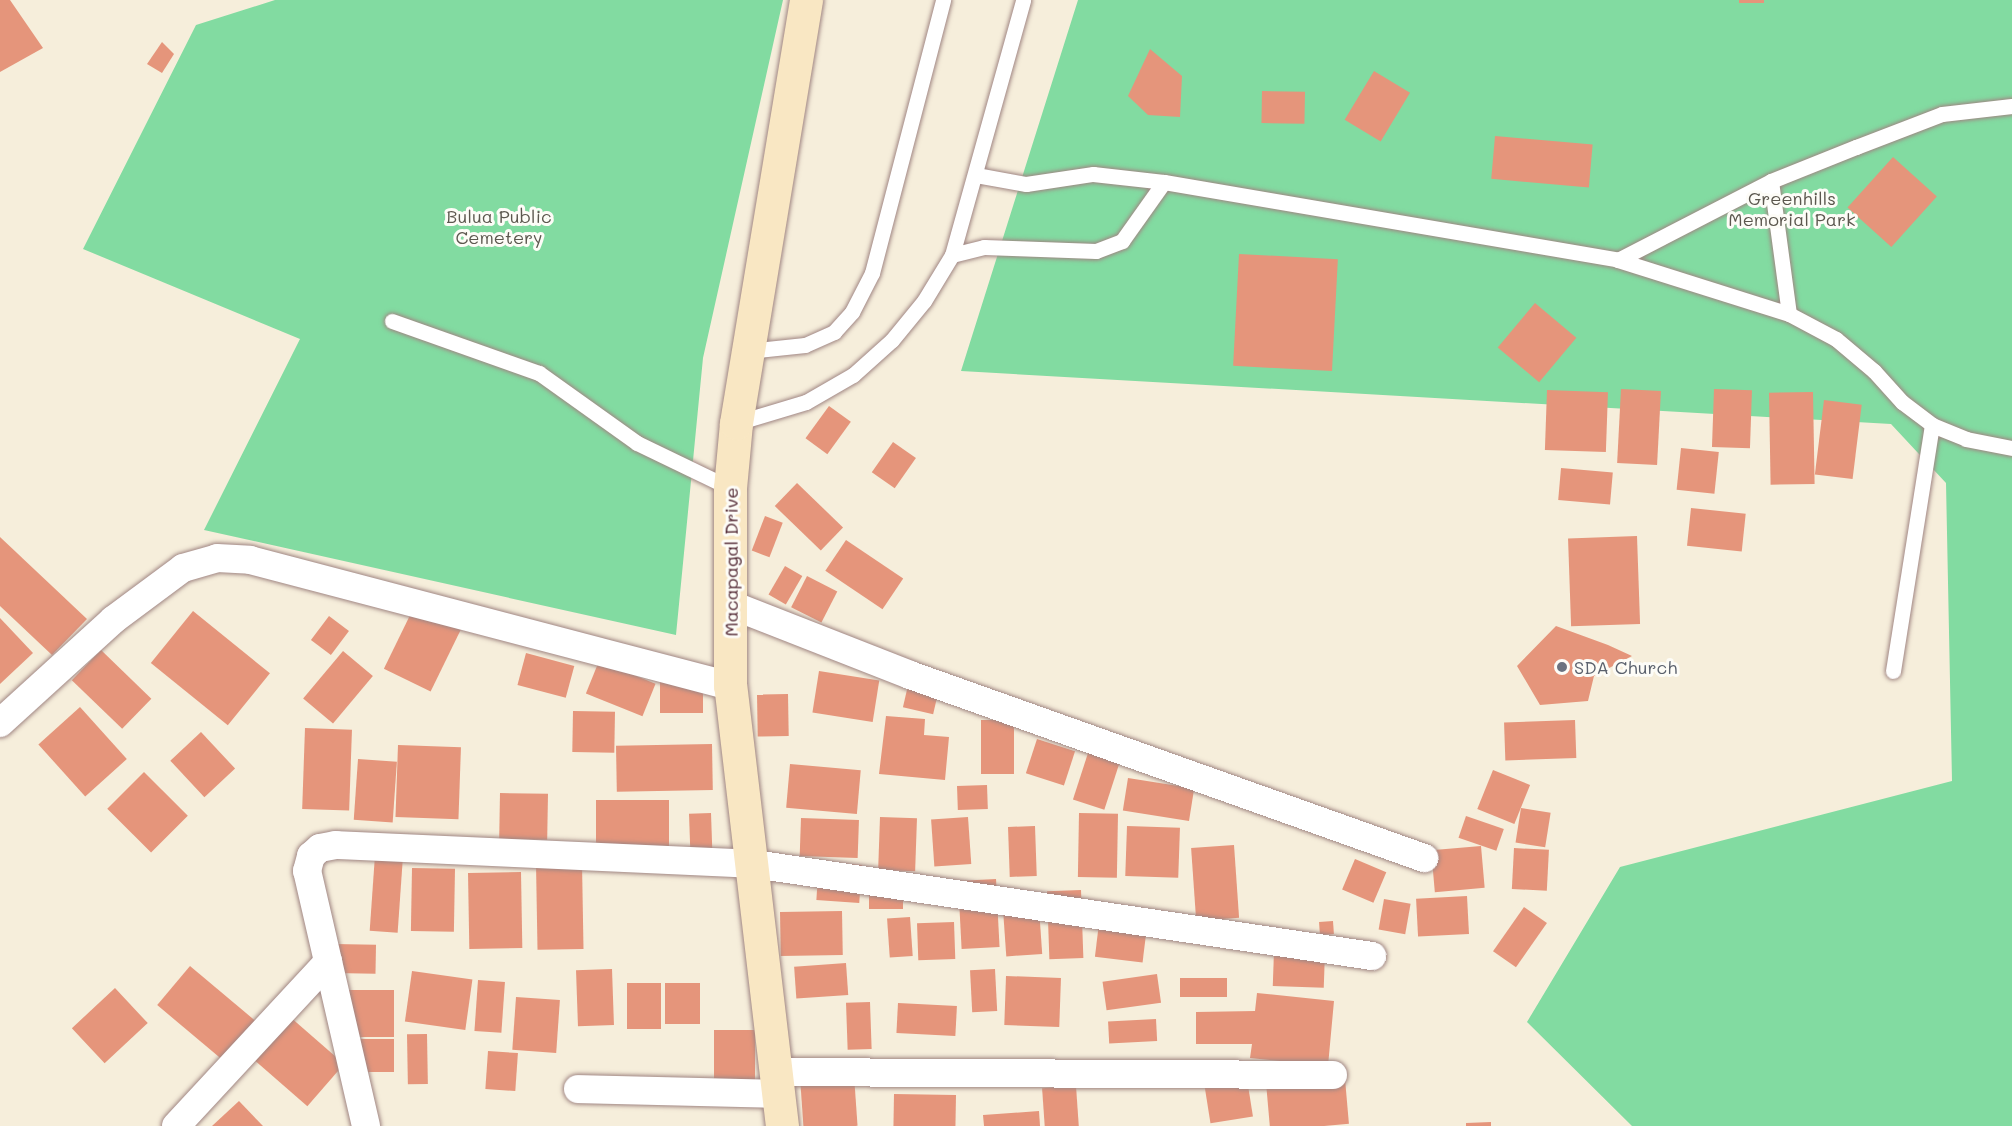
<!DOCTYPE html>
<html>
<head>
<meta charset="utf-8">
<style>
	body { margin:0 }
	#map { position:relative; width:2012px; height:1126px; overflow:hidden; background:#f6eedb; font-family:Mali,sans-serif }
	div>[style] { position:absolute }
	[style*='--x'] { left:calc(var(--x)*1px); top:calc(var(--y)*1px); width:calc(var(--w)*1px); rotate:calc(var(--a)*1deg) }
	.green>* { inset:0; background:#82dba1 }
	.building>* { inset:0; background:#e5957b; transform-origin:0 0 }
	.roads { filter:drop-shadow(0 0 2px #a08683) drop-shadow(0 0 2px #a08683) }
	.lane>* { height:15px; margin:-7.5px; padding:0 7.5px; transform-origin:7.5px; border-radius:7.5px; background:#fff }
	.street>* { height:28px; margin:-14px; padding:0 14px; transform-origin:14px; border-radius:14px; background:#fff }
	.secondary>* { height:33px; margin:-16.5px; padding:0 16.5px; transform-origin:16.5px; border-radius:16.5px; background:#f9e7c3 }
	.dots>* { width:16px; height:16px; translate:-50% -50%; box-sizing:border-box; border:3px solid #fdfcf7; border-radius:50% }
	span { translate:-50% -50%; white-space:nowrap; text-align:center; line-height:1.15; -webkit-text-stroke:6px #fdfcf7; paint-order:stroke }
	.park-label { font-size:18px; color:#5b574e }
	.street-label { font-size:18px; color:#4a1f2b }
	.worship-label { font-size:18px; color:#5b616d }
	.left { translate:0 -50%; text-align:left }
</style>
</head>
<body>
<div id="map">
	<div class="green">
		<i style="clip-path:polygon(275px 0,783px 0,703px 358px,676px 635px,204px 530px,300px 339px,83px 249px,196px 25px)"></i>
		<i style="clip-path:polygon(1078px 0,2012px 0,2012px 1126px,1632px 1126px,1527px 1022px,1620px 867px,1952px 781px,1946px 483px,1891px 424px,961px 371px)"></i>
	</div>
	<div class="building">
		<i style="clip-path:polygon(0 0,10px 0,43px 48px,0 72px)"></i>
		<i style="left:1739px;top:0;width:25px;height:3px"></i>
		<i style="clip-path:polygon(162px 42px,174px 54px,162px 73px,147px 64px)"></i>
		<i style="clip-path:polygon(1150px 49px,1182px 76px,1180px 117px,1148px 115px,1128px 96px)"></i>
		<i style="left:1374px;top:71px;width:42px;height:57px;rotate:31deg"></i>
		<i style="left:1262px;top:91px;width:43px;height:32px;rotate:1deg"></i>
		<i style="left:1495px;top:136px;width:98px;height:43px;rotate:5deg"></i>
		<i style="left:1893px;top:157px;width:59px;height:68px;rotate:42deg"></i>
		<i style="left:1239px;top:254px;width:99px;height:112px;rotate:3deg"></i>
		<i style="left:1535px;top:303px;width:54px;height:58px;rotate:40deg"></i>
		<i style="left:1621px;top:389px;width:40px;height:74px;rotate:3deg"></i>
		<i style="left:1714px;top:389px;width:38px;height:58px;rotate:2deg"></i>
		<i style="left:1547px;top:390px;width:61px;height:60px;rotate:2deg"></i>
		<i style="left:1813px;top:392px;width:92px;height:44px;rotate:89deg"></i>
		<i style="left:1824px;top:400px;width:38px;height:75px;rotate:7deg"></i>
		<i style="left:829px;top:406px;width:27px;height:40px;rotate:36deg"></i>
		<i style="left:893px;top:442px;width:28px;height:37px;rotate:35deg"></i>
		<i style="left:1681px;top:448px;width:38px;height:42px;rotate:6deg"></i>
		<i style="left:1561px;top:468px;width:52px;height:32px;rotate:5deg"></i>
		<i style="left:797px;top:483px;width:64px;height:32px;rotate:44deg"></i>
		<i style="left:1691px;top:508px;width:55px;height:38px;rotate:6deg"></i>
		<i style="left:765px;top:516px;width:19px;height:37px;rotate:21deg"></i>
		<i style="left:1637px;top:536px;width:88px;height:69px;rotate:88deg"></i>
		<i style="clip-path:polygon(0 537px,87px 619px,52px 655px,0 606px)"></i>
		<i style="left:846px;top:540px;width:69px;height:37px;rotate:34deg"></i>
		<i style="left:785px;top:566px;width:20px;height:33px;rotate:30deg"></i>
		<i style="left:807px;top:576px;width:34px;height:35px;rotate:27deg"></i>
		<i style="left:415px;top:605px;width:52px;height:71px;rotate:26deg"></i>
		<i style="left:193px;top:611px;width:99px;height:67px;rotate:39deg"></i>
		<i style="left:329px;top:616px;width:25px;height:30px;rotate:37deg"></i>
		<i style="clip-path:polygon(0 618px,33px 653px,0 684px)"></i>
		<i style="clip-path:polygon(1556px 626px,1608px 645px,1632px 656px,1594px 676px,1588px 701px,1540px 705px,1517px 666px)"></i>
		<i style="left:101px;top:650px;width:70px;height:42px;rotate:44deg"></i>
		<i style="left:343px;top:651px;width:39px;height:62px;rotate:40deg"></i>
		<i style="left:526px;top:653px;width:50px;height:33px;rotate:15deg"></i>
		<i style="left:599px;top:661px;width:61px;height:35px;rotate:22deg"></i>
		<i style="left:819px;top:671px;width:61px;height:42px;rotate:9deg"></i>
		<i style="left:660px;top:679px;width:43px;height:34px"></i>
		<i style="left:909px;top:681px;width:31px;height:27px;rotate:13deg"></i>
		<i style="left:788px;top:694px;width:42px;height:31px;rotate:89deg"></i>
		<i style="left:80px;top:707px;width:70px;height:56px;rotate:48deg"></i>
		<i style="left:573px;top:711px;width:42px;height:41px;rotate:1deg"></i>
		<i style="clip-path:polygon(886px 716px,925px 719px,924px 735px,949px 737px,945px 780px,879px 774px)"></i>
		<i style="left:981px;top:720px;width:33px;height:54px"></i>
		<i style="left:1575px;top:720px;width:38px;height:71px;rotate:88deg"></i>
		<i style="left:305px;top:728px;width:47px;height:81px;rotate:2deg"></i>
		<i style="left:201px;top:732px;width:50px;height:42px;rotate:47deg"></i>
		<i style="left:1037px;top:739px;width:40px;height:36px;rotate:18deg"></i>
		<i style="left:712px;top:744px;width:46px;height:96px;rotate:89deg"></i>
		<i style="left:398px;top:745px;width:63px;height:72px;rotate:2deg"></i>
		<i style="left:1089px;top:750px;width:33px;height:52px;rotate:18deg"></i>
		<i style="left:358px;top:759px;width:39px;height:61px;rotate:4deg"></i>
		<i style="left:790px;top:764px;width:71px;height:44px;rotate:5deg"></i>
		<i style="left:1493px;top:770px;width:40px;height:42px;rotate:22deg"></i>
		<i style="left:144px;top:772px;width:62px;height:52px;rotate:45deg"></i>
		<i style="left:1128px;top:778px;width:67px;height:33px;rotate:9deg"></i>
		<i style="left:987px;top:785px;width:24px;height:30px;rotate:88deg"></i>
		<i style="left:500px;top:793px;width:48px;height:46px;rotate:1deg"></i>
		<i style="left:669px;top:800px;width:49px;height:73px;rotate:90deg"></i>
		<i style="left:1521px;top:808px;width:30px;height:35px;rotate:9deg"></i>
		<i style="left:711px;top:813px;width:35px;height:22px;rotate:88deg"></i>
		<i style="left:1079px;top:813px;width:39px;height:64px;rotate:1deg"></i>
		<i style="left:1466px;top:816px;width:40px;height:23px;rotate:19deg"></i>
		<i style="left:880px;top:817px;width:37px;height:53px;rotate:2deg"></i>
		<i style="left:968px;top:817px;width:47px;height:37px;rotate:86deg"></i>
		<i style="left:801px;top:818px;width:58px;height:38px;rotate:2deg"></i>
		<i style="left:1035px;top:826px;width:50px;height:27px;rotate:88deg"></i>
		<i style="left:1127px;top:826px;width:53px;height:50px;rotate:2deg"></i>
		<i style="left:1234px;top:845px;width:73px;height:43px;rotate:86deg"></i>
		<i style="left:1481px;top:846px;width:42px;height:50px;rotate:85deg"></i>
		<i style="left:1514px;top:848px;width:35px;height:41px;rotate:3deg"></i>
		<i style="left:375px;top:855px;width:28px;height:76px;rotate:4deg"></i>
		<i style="left:1355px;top:859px;width:34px;height:33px;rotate:23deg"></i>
		<i style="left:819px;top:862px;width:43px;height:38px;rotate:4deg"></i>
		<i style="left:582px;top:863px;width:86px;height:46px;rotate:89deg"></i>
		<i style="left:412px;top:868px;width:43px;height:63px;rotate:1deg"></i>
		<i style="left:521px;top:872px;width:76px;height:53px;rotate:89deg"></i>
		<i style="left:869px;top:876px;width:34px;height:33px"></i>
		<i style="left:996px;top:879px;width:68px;height:38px;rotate:87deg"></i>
		<i style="left:1081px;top:890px;width:68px;height:34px;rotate:88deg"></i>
		<i style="left:1467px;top:896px;width:38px;height:51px;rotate:87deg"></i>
		<i style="left:1384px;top:899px;width:27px;height:31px;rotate:10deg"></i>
		<i style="left:1101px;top:907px;width:48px;height:50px;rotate:7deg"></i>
		<i style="left:1524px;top:907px;width:28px;height:54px;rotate:35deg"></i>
		<i style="left:1039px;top:908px;width:46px;height:36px;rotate:86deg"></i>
		<i style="left:842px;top:911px;width:44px;height:62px;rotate:89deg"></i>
		<i style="left:910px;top:917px;width:39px;height:23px;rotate:86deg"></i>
		<i style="left:1333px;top:921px;width:13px;height:14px;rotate:86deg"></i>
		<i style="left:954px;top:922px;width:37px;height:37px;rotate:88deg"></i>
		<i style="left:334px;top:944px;width:42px;height:29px;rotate:1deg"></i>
		<i style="left:1274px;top:951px;width:51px;height:35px;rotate:2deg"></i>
		<i style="left:846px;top:963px;width:32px;height:52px;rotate:86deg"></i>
		<i style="left:190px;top:966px;width:87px;height:51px;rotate:40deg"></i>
		<i style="left:612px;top:969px;width:56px;height:36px;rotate:88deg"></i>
		<i style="left:995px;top:969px;width:42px;height:25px;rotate:87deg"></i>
		<i style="left:412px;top:971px;width:61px;height:51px;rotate:8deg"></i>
		<i style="left:1157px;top:974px;width:29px;height:55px;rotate:82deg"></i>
		<i style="left:1006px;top:976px;width:55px;height:49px;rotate:2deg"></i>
		<i style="left:1227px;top:978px;width:19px;height:47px;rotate:90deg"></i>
		<i style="left:478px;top:980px;width:27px;height:51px;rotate:4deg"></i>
		<i style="left:627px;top:983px;width:34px;height:46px"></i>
		<i style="left:665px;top:983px;width:35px;height:41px"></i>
		<i style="left:115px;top:988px;width:48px;height:59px;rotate:47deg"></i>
		<i style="left:349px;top:990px;width:45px;height:47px"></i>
		<i style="clip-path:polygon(1257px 993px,1334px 1001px,1328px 1066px,1250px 1058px,1252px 1044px,1196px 1044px,1196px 1012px,1255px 1011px)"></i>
		<i style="left:516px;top:997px;width:44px;height:53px;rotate:4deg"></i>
		<i style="left:870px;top:1002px;width:47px;height:24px;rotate:88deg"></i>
		<i style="left:898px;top:1003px;width:59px;height:30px;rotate:3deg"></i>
		<i style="left:289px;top:1016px;width:73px;height:56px;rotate:41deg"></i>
		<i style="left:1156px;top:1019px;width:22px;height:48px;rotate:87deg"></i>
		<i style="left:755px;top:1030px;width:54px;height:41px;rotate:90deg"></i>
		<i style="left:427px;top:1034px;width:50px;height:20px;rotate:89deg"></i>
		<i style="left:358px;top:1039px;width:36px;height:33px"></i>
		<i style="left:488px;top:1051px;width:30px;height:38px;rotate:4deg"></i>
		<i style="left:853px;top:1061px;width:65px;height:54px;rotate:86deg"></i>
		<i style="left:1247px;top:1079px;width:38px;height:43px;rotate:81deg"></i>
		<i style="left:1345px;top:1079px;width:45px;height:79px;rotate:85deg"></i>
		<i style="left:1076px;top:1086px;width:40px;height:34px;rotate:86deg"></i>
		<i style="left:894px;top:1094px;width:62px;height:32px;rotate:1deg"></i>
		<i style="clip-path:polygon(239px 1101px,263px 1126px,212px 1126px)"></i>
		<i style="clip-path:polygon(1039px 1111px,1040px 1126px,984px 1126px,983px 1115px)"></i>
		<i style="clip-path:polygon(1491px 1122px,1491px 1126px,1466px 1126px,1466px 1123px)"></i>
	</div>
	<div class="roads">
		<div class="lane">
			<i style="--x:976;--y:175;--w:51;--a:10.2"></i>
			<i style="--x:1026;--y:184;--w:68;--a:-8.5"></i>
			<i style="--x:1093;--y:174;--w:71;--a:6.4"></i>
			<i style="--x:1164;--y:182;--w:461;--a:9.7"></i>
			<i style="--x:1618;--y:260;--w:172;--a:-27.3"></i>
			<i style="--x:1771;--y:181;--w:92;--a:-21.8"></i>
			<i style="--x:1856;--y:147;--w:92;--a:-21"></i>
			<i style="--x:1942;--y:114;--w:70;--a:-6.5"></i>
			<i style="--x:1771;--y:181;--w:134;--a:82.3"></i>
			<i style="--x:1789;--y:314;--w:53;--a:28"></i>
			<i style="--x:1836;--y:339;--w:50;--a:40.1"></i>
			<i style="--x:1874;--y:371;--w:42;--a:47.9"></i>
			<i style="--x:1902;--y:402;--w:38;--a:37"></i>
			<i style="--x:1932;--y:425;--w:37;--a:22"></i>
			<i style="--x:1966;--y:439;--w:47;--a:11.1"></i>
			<i style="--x:952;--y:255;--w:33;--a:-14"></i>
			<i style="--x:984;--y:247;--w:112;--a:2"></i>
			<i style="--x:1096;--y:251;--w:28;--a:-21"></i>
			<i style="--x:1122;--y:241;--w:72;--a:-54.6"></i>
			<i style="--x:1618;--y:260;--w:179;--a:17.5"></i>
			<i style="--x:392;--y:321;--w:156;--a:19.5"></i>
			<i style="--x:539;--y:373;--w:120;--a:35.5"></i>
			<i style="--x:637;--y:443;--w:103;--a:25.8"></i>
			<i style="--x:748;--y:351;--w:57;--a:-6"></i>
			<i style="--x:805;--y:345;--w:32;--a:-24"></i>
			<i style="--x:834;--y:332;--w:27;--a:-48"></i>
			<i style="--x:852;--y:312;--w:44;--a:-62.9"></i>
			<i style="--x:872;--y:273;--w:282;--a:-75.4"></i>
			<i style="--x:736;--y:423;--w:73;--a:-16.7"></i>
			<i style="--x:806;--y:402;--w:54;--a:-29.9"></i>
			<i style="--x:853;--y:375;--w:52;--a:-41.9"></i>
			<i style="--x:892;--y:340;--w:50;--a:-50.6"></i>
			<i style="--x:924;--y:301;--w:54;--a:-58.7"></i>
			<i style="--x:952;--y:255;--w:265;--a:-74.4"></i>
			<i style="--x:1893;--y:671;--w:249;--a:-81"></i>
		</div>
		<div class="street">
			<i style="--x:729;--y:604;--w:194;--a:21.4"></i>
			<i style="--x:910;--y:675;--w:546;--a:19.6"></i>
			<i style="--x:0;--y:723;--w:153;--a:-42.3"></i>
			<i style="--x:113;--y:620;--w:87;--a:-36.6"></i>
			<i style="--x:183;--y:568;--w:35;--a:-16"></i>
			<i style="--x:217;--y:558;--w:33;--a:3"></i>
			<i style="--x:250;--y:560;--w:496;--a:14.7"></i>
			<i style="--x:777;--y:1072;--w:556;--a:0.31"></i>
			<i style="--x:578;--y:1089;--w:201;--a:1.4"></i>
			<i style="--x:176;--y:1126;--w:224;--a:-47.2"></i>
			<i style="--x:366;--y:1126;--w:262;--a:-103"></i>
			<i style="--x:307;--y:871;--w:16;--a:-75"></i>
			<i style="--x:311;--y:856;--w:12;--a:-42"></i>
			<i style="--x:320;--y:848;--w:16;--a:-11"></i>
			<i style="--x:336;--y:845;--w:418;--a:2.6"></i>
			<i style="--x:754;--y:864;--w:625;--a:8.47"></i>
		</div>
		<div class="secondary">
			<i style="--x:782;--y:1126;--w:443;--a:-96.7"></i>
			<i style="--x:730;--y:686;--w:198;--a:-90"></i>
			<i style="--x:730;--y:488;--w:65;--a:-84.7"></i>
			<i style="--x:736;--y:423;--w:429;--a:-80.6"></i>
		</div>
	</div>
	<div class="dots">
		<i style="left:1562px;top:667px;background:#6b7280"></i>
	</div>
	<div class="park-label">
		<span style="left:1792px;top:209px">Greenhills<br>Memorial Park</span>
		<span style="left:499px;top:227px">Bulua Public<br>Cemetery</span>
	</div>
	<div class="street-label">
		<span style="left:731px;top:562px;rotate:-90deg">Macapagal Drive</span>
	</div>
	<div class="worship-label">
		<span class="left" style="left:1574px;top:667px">SDA Church</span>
	</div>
</div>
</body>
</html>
